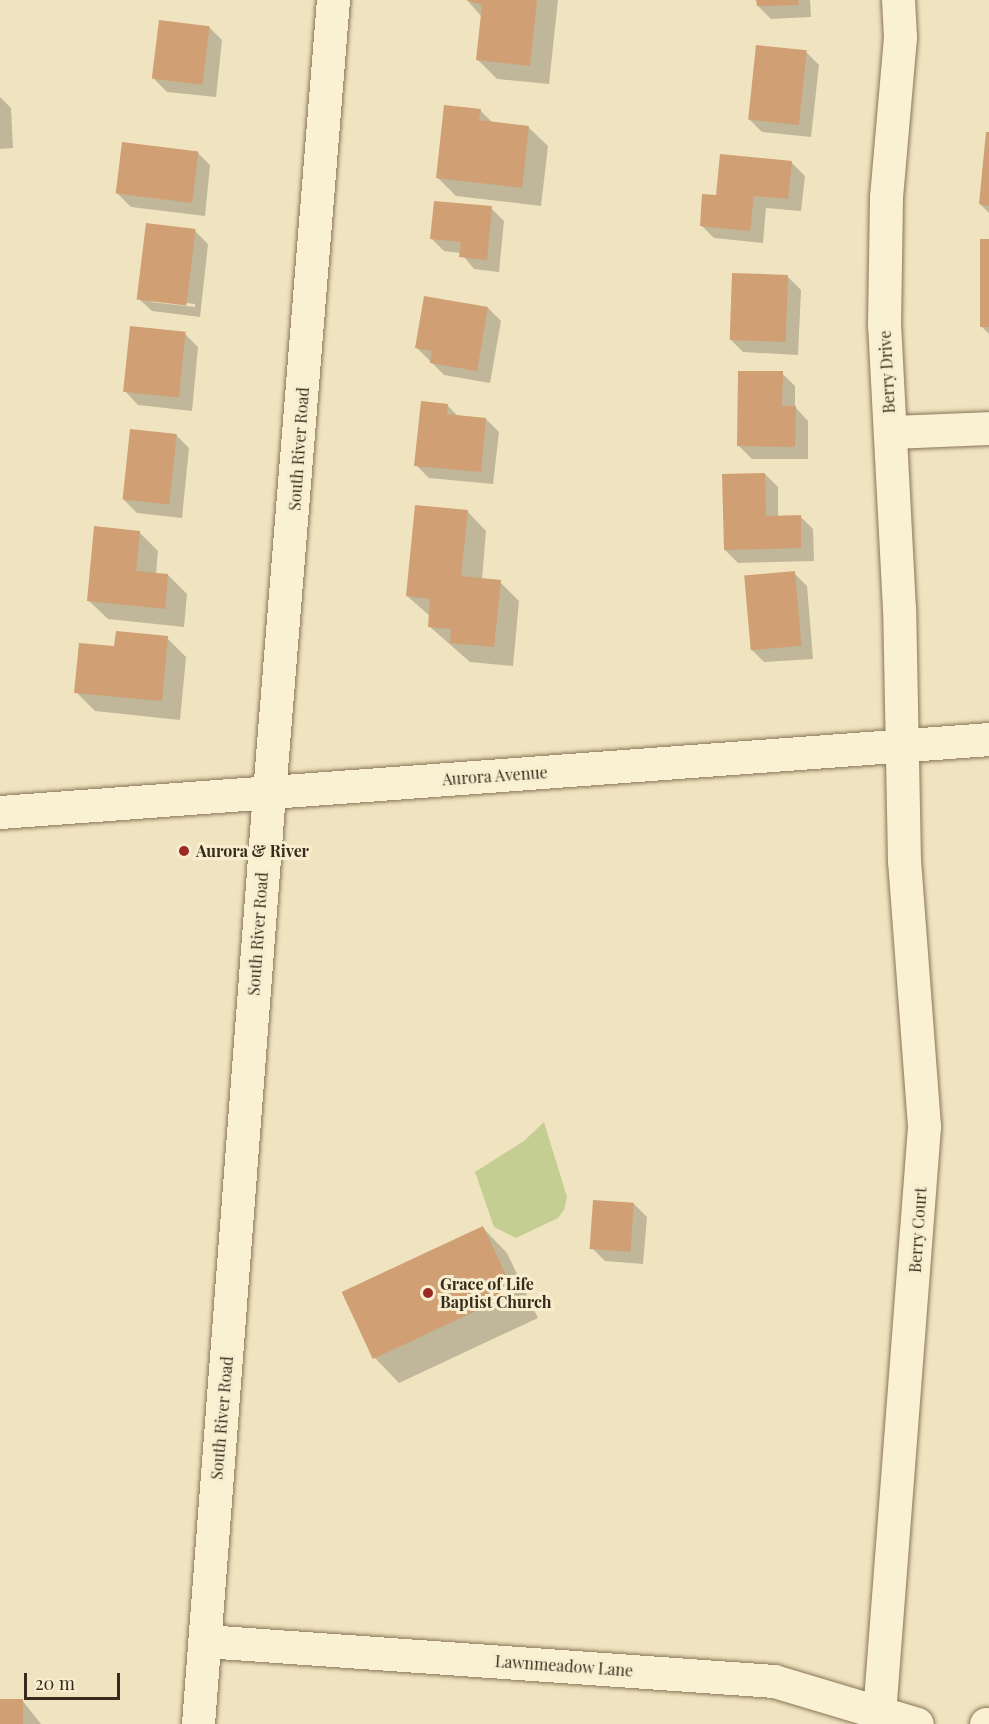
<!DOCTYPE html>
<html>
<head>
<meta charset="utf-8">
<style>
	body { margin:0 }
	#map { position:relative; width:989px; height:1724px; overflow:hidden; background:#f0e4c0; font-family:"Playfair Display",serif }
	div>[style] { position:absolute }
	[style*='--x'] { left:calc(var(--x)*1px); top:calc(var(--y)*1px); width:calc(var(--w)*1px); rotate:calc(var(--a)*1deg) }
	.green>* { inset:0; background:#c4ce93 }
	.shadow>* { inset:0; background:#0003 }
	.building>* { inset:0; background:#d09f74; transform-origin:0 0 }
	.roads { filter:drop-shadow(0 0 2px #897557) drop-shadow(0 0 2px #897557) }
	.street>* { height:33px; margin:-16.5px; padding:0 16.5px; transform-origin:16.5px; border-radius:16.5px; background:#faf1d3 }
	.secondary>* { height:33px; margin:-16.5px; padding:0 16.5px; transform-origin:16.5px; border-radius:16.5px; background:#faf1d3 }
	.dots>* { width:16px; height:16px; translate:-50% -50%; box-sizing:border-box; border:3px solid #f7eed0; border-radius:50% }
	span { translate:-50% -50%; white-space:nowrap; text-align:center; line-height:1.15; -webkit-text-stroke:6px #f7eed0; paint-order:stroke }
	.street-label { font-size:16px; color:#382b1c }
	.poi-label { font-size:16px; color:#382b1c; font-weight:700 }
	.left { translate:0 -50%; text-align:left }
	.scale { position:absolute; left:24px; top:1673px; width:96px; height:27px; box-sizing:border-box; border:3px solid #382b1c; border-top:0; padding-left:8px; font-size:18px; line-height:21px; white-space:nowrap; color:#382b1c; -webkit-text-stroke:4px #f7eed0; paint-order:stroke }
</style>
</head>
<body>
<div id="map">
	<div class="green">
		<i style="clip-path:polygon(544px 1122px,567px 1197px,564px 1210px,558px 1218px,516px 1238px,494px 1227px,475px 1172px,524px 1141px)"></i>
	</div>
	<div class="shadow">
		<i style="clip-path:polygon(467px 0,558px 0,549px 84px,497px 79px,477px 59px,482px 17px)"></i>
		<i style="clip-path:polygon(758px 0,810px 0,811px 17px,771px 19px,758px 6px)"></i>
		<i style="clip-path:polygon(209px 27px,222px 40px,216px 97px,167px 92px,154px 79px)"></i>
		<i style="clip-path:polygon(806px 52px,819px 65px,811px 137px,762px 132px,749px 119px)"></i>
		<i style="clip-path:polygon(0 97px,11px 108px,13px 148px,0 149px)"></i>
		<i style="clip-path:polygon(480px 110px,493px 123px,528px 127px,548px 146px,541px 206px,456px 196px,437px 177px)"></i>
		<i style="clip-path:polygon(989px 133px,989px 213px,980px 204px)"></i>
		<i style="clip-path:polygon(197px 152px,210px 165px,205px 216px,131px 207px,118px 194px)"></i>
		<i style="clip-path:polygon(792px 163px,805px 176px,801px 211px,766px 208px,763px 243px,714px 238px,701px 225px,718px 197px)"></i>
		<i style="clip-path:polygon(491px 208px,504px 221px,499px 272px,474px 269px,461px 253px,444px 251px,431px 238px)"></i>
		<i style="clip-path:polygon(evenodd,195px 231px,208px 244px,200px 317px,152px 311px,138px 298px,195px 231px,151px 299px,195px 304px,195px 307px,151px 302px,151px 299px)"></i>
		<i style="clip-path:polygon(989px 240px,989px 334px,981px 326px)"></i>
		<i style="clip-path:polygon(788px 277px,801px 290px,798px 355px,743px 352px,730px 339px)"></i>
		<i style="clip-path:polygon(488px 308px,501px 321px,490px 383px,444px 375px,417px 348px)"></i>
		<i style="clip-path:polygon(185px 334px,198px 347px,192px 411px,138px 405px,125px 391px)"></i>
		<i style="clip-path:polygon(782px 373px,795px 386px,795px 407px,808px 421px,808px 459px,752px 459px,739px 446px)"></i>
		<i style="clip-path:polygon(448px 406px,458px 416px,486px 419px,499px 432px,493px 484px,429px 478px,416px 465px)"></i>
		<i style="clip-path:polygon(176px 435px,189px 448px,182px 518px,137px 513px,124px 500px)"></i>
		<i style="clip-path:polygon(765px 474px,778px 487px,778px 517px,800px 516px,813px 529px,814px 561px,738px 563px,725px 550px)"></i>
		<i style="clip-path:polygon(467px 511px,486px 531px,482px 580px,500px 582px,519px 601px,513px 666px,470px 662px,429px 626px,430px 616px,407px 596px)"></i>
		<i style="clip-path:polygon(139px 532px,158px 551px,156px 574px,168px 575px,187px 594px,184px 627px,108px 619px,88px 600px)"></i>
		<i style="clip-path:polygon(794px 573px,807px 586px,813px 659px,764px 662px,751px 649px)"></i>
		<i style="clip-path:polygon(167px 638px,186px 657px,180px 720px,95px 711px,76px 692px,115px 648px)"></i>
		<i style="clip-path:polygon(634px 1204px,647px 1217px,643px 1264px,605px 1261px,592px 1248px)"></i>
		<i style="clip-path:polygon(483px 1228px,507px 1253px,538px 1318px,399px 1383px,375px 1358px)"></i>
		<i style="clip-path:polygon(0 1700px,22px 1700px,41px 1724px,0 1724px)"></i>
	</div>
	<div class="building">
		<i style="clip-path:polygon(466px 0,537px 0,530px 66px,476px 60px,482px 5px)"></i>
		<i style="clip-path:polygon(756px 0,798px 0,799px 5px,757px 6px)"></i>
		<i style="left:159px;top:20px;width:51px;height:59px;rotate:7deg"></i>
		<i style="left:756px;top:45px;width:51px;height:75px;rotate:6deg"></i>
		<i style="clip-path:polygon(444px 105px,481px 109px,479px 120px,529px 126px,522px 188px,436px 178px)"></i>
		<i style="clip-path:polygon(986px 132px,989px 132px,989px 206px,979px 204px)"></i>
		<i style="left:122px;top:142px;width:77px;height:52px;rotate:7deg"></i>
		<i style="clip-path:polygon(720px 154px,792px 161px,788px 199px,754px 196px,750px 231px,700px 226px,702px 194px,716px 195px)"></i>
		<i style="clip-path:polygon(434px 201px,492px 206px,487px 260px,459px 257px,461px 242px,430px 239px)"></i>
		<i style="left:146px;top:223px;width:50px;height:77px;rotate:7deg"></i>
		<i style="left:980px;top:239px;width:9px;height:88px"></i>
		<i style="left:732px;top:273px;width:56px;height:67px;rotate:2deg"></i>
		<i style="clip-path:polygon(424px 296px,488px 307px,477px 371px,430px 363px,432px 351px,415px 348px)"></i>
		<i style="left:130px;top:326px;width:56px;height:66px;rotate:6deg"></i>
		<i style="clip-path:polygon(738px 371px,783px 371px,782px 406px,796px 406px,795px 447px,737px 446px)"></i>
		<i style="clip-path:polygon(421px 401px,448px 404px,447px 414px,486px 418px,481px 472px,414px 466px)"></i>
		<i style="left:130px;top:429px;width:47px;height:71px;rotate:6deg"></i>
		<i style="clip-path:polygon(765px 473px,766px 516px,801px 515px,801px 548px,724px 550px,722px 474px)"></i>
		<i style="clip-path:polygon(415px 505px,468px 510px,461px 576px,501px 580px,494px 647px,450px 643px,451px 629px,428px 627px,430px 599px,406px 596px)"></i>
		<i style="clip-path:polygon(94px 526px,140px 531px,136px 571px,168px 574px,165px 609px,87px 601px)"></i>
		<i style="left:795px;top:571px;width:75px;height:51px;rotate:85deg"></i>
		<i style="clip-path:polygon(116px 631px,168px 636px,162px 701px,74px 693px,79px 643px,114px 646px)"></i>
		<i style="left:593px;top:1200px;width:41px;height:49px;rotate:4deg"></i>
		<i style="left:483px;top:1226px;width:74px;height:156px;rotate:65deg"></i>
		<i style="left:0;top:1699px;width:23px;height:25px"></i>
	</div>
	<div class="roads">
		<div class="street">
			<i style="--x:890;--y:432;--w:99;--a:-2.3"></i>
			<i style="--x:205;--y:1641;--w:570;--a:4.02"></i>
			<i style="--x:774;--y:1681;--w:149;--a:16.7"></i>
			<i style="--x:879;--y:1714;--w:590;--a:-85.62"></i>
			<i style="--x:924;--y:1126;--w:266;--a:-94.3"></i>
			<i style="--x:904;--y:861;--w:252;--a:-91.1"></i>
			<i style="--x:899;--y:609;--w:284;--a:-93"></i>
			<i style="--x:884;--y:325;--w:128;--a:-89.1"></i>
			<i style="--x:886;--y:197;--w:161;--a:-85"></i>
			<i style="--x:900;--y:37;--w:37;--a:-93"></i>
			<i style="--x:198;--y:1724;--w:934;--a:-85.64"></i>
			<i style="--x:986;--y:1724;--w:3;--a:0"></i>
		</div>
		<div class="secondary">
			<i style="--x:269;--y:793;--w:796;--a:-85.39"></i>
			<i style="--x:0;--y:812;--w:992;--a:-4.22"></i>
		</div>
	</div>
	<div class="dots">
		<i style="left:184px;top:851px;background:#9b2a24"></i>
		<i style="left:428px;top:1293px;background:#9b2a24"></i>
	</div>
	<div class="street-label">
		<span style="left:887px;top:372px;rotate:-93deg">Berry Drive</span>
		<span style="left:299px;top:449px;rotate:-86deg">South River Road</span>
		<span style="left:495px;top:776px;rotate:-4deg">Aurora Avenue</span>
		<span style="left:258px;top:934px;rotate:-86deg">South River Road</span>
		<span style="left:918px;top:1230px;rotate:-86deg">Berry Court</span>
		<span style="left:222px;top:1418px;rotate:-85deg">South River Road</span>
		<span style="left:564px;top:1666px;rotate:4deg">Lawnmeadow Lane</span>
	</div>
	<div class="poi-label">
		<span class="left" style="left:196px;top:851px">Aurora &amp; River</span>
		<span class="left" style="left:440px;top:1293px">Grace of Life<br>Baptist Church</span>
	</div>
	<div class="scale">20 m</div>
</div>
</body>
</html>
